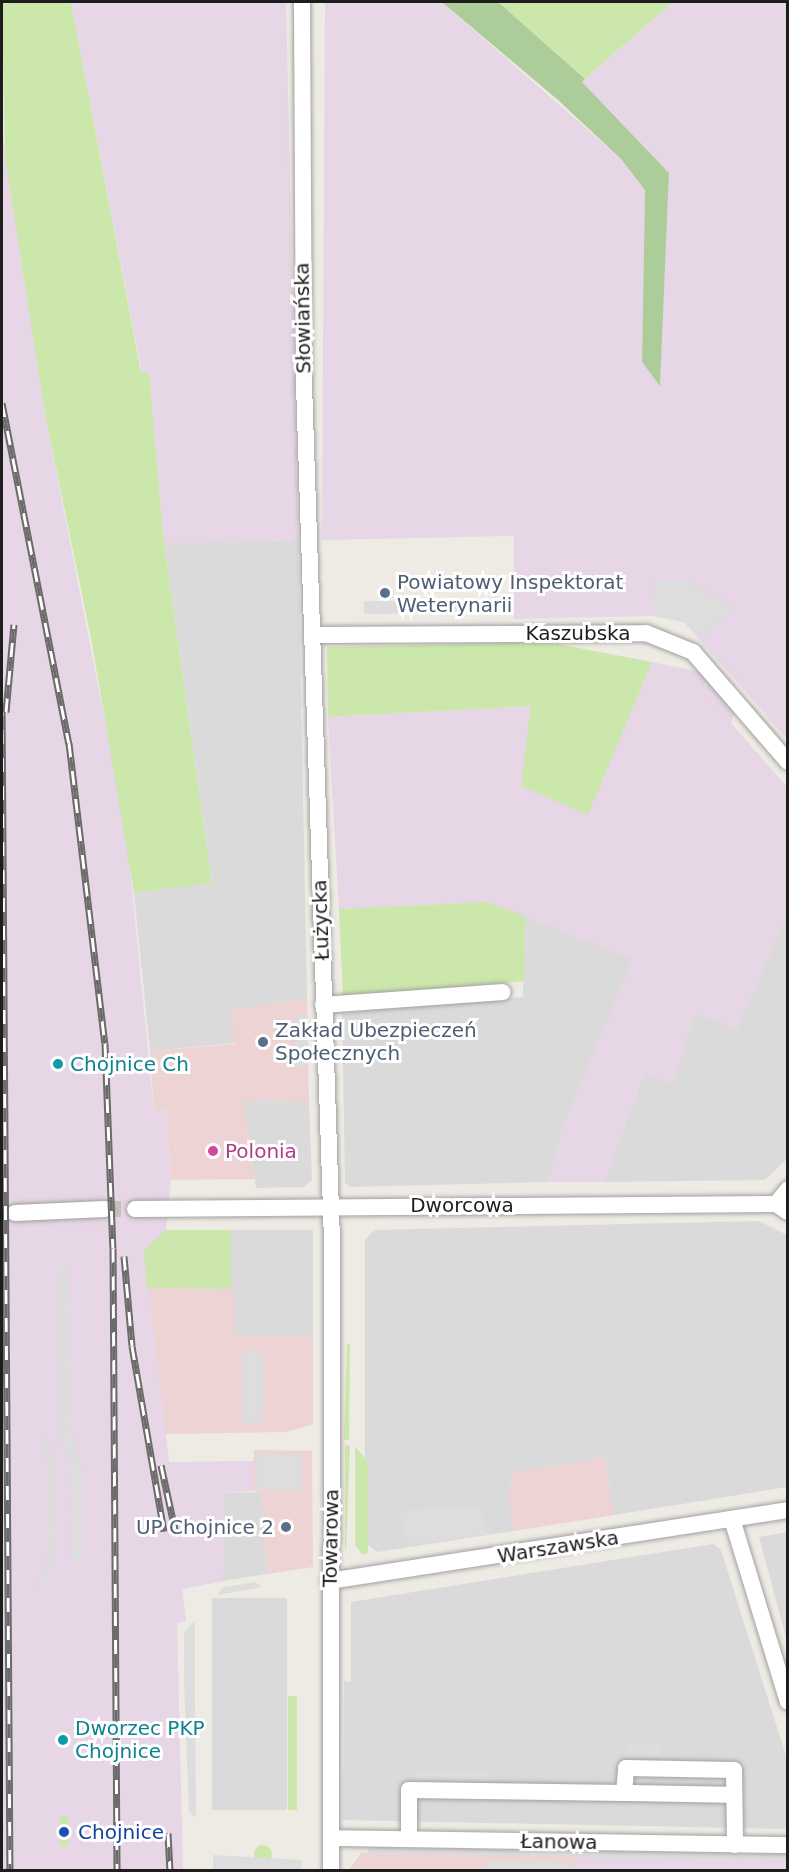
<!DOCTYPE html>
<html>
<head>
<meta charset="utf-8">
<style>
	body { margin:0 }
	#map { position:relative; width:789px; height:1872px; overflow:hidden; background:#eeeae4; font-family:"DejaVu Sans",sans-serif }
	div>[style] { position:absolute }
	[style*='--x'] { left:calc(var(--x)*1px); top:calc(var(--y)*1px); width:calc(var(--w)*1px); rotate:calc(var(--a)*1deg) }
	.residential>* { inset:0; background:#dbdadb; transform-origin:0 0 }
	.commercial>* { inset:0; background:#eed3d4 }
	.industrial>* { inset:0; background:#e7d6e5 }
	.grass>* { inset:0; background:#cce7ab; transform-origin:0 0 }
	.round { border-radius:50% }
	.forest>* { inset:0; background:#accc9a }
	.parking>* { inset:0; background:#ddd; transform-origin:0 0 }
	.minor-tunnel>* { height:16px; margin-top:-8px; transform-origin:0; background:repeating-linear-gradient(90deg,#c4c1bc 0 16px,transparent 0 24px) }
	.roads { filter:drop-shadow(0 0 2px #a1a1a1) drop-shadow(0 0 2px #a1a1a1) }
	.minor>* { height:16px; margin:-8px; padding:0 8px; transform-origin:8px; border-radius:8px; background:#fff }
	.rail>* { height:7px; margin-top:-3.5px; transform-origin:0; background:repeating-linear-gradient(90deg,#fff 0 14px,#6b6b6b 0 28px); box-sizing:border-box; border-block:2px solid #6b6b6b }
	.dots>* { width:16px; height:16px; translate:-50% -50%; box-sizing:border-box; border:3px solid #fff; border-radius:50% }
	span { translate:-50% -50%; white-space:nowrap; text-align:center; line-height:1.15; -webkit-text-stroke:6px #fff; paint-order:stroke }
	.street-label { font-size:20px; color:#1d1d1d }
	.service-label { font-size:20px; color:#4e5e75 }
	.left { translate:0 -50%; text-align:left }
	.right { translate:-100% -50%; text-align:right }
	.culture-label { font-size:20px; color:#0d838f }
	.hotel-label { font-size:20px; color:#b23c85 }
	.transit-label { font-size:20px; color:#164399 }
	.frame { position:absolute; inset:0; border:3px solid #1d1d1d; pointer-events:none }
</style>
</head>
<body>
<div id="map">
	<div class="residential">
		<i style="clip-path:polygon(298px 540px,307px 998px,231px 1010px,235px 1043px,150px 1051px,134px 893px,212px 882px,164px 543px)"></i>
		<i style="clip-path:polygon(787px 914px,787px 1159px,765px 1180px,604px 1182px,645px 1072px,673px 1083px,695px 1013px,737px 1029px)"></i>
		<i style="clip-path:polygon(525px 916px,633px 959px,562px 1130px,549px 1182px,350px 1187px,345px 1183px,342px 1013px,523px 997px)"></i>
		<i style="clip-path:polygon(243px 1100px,309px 1101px,312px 1180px,304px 1187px,256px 1188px)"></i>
		<i style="clip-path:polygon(759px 1221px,787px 1235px,787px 1487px,614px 1515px,605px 1457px,514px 1472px,508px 1493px,514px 1531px,377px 1552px,365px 1542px,365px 1240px,374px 1230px)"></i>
		<i style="left:230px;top:1230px;width:83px;height:105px"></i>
		<i style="clip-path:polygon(261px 1492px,267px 1574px,223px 1581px,224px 1493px)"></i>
		<i style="clip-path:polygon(787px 1532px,788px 1533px,787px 1641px,759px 1537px)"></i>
		<i style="clip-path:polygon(713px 1544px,721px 1550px,787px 1759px,787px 1829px,343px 1820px,344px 1681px,351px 1682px,351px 1602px)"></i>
		<i style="left:287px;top:1598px;width:212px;height:75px;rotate:90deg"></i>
	</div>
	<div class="commercial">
		<i style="clip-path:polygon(307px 998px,309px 1101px,244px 1100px,255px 1179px,171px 1180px,166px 1107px,154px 1112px,150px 1051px,235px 1044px,230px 1010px)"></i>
		<i style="clip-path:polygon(147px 1288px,234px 1289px,236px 1335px,313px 1335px,313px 1424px,287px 1432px,164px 1434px)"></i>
		<i style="clip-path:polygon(254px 1450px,312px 1451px,313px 1567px,267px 1574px,261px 1492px,253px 1491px)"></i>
		<i style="clip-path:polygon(605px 1457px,614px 1515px,514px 1531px,508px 1493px,514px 1472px)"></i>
		<i style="clip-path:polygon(361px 1853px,576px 1856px,576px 1870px,349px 1870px)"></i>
	</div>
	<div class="industrial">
		<i style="clip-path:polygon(71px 2px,286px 2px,298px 540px,164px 543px,149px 372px,142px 373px)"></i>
		<i style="clip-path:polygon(325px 2px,442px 2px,621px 159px,645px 190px,642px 362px,660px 385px,669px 173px,582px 82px,673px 2px,787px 2px,787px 739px,684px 622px,653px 616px,514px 619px,514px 536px,322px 540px)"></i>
		<i style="clip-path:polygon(2px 130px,45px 414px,126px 829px,154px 1111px,166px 1107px,171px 1180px,166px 1230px,145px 1250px,169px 1462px,254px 1461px,253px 1491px,224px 1493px,223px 1581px,182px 1589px,186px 1621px,177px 1623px,183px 1870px,2px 1870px)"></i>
		<i style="clip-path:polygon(652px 662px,700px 672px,734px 713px,731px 723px,787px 787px,787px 914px,737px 1030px,695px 1013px,673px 1084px,645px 1072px,604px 1182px,549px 1182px,562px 1130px,632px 959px,486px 902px,339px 909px,328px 717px,532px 706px,587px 815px)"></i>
		<i style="clip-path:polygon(576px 1856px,787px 1860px,787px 1870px,576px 1870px)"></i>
	</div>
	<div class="grass">
		<i style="clip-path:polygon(2px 2px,71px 2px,141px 372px,149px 372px,164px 543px,212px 883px,134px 893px,92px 643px,45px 414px,5px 156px)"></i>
		<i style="clip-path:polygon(498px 2px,673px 2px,585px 79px)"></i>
		<i style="clip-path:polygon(547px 642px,652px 662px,588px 815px,521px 786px,531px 706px,328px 717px,327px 647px)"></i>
		<i style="clip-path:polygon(486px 902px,525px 916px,524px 981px,343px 998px,339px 909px)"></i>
		<i style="clip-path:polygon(166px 1230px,230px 1230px,231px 1289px,147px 1288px,144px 1250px)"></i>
		<i style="clip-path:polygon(347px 1343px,350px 1344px,349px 1440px,344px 1440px)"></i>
		<i style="clip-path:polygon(345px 1444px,350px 1446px,346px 1551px,345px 1549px)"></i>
		<i style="clip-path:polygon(355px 1446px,368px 1462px,368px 1553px,363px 1555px,355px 1545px)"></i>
		<i style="left:288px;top:1696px;width:9px;height:114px"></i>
		<i style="left:60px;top:1816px;width:8px;height:30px"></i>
		<i class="round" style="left:254px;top:1845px;width:18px;height:18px"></i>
	</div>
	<div class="forest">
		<i style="clip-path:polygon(442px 2px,498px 2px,585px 79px,582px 82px,669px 173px,660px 386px,642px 362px,645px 190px,621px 159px,558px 100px)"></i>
	</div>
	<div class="parking">
		<i style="clip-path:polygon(654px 580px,687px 580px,734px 608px,702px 637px,684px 622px,653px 616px)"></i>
		<i style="left:420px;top:600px;width:38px;height:12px"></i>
		<i style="left:404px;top:601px;width:13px;height:40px;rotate:90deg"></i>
		<i style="left:296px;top:1014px;width:11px;height:53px"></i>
		<i style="clip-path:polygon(57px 1268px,68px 1268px,71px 1428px,82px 1467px,82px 1561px,72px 1561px,71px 1468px,59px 1430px)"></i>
		<i style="left:242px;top:1351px;width:21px;height:72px"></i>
		<i style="clip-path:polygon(45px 1436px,55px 1465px,56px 1549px,51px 1569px,37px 1586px,50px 1550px,48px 1464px,41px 1445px)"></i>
		<i style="left:257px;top:1454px;width:45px;height:36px"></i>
		<i style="clip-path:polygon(477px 1506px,490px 1534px,409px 1545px,399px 1511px)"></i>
		<i style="clip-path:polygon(254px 1582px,263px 1587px,217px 1595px,224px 1587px)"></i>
		<i style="clip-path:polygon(195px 1620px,195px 1698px,196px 1818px,189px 1811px,184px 1684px,184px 1632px)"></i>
		<i style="left:626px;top:1745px;width:35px;height:11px"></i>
		<i style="left:415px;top:1771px;width:72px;height:11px"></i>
		<i style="left:368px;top:1847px;width:419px;height:6px;rotate:1deg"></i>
		<i style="clip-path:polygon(213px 1855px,302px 1860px,301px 1870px,213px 1870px)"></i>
		<i style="left:487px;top:1861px;width:87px;height:9px;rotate:1deg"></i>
	</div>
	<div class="minor-tunnel">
		<i style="--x:105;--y:1209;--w:30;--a:0"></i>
		<i style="--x:2;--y:1214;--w:13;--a:-4"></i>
	</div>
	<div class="roads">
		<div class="minor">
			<i style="--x:302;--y:2;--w:382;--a:89.7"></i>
			<i style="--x:304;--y:384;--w:857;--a:88.13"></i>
			<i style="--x:332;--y:1241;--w:629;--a:90.09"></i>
			<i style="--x:313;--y:635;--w:333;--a:-0.3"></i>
			<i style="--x:646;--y:633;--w:51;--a:22"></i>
			<i style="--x:693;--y:652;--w:145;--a:49.2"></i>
			<i style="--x:323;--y:1005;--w:180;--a:-4.1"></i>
			<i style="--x:776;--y:1204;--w:19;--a:-51"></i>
			<i style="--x:135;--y:1209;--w:641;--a:-0.45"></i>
			<i style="--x:776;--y:1204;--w:14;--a:34"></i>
			<i style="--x:15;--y:1213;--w:90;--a:-2.5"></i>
			<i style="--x:732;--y:1519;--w:191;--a:73"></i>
			<i style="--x:329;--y:1581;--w:464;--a:-8.8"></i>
			<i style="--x:624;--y:1793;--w:110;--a:1"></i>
			<i style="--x:331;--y:1838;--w:457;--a:0.9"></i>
			<i style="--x:409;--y:1839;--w:49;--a:-90"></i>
			<i style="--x:409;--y:1790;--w:215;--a:0.8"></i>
			<i style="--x:624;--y:1793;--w:25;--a:-85"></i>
			<i style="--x:626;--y:1768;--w:108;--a:1.1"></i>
			<i style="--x:734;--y:1770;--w:75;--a:89.2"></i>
		</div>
	</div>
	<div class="rail">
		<i style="--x:2;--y:403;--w:347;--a:78.9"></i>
		<i style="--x:69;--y:743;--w:302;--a:83.2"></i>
		<i style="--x:105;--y:1043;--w:205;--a:87.8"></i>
		<i style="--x:113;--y:1248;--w:622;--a:89.63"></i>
		<i style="--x:2;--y:702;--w:1168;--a:89.61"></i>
		<i style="--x:6;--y:712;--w:88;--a:-84.8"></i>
		<i style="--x:124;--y:1256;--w:90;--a:84.9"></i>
		<i style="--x:132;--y:1346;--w:188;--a:80.2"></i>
		<i style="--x:161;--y:1465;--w:66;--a:77.7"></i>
		<i style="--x:168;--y:1833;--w:37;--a:87"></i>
	</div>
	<div class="dots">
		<i style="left:385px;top:593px;background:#5c6f8a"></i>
		<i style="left:263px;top:1042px;background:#5c6f8a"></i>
		<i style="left:58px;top:1064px;background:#0f9aa8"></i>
		<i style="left:213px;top:1151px;background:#d1479c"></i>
		<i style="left:286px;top:1527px;background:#5c6f8a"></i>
		<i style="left:63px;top:1740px;background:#0f9aa8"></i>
		<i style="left:64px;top:1832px;background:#1a4fb4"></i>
	</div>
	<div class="street-label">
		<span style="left:303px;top:318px;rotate:-91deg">Słowiańska</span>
		<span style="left:578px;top:633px">Kaszubska</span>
		<span style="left:321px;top:920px;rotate:-92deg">Łużycka</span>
		<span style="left:462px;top:1205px">Dworcowa</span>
		<span style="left:331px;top:1538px;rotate:-89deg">Towarowa</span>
		<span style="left:558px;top:1547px;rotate:-9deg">Warszawska</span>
		<span style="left:559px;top:1842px;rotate:1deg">Łanowa</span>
	</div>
	<div class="service-label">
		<span class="left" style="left:397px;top:594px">Powiatowy Inspektorat<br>Weterynarii</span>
		<span class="left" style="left:275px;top:1042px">Zakład Ubezpieczeń<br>Społecznych</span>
		<span class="right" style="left:274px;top:1527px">UP Chojnice 2</span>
	</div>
	<div class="culture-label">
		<span class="left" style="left:70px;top:1064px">Chojnice Ch</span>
		<span class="left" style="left:75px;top:1740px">Dworzec PKP<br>Chojnice</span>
	</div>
	<div class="hotel-label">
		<span class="left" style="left:225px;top:1151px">Polonia</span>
	</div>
	<div class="transit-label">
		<span class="left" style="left:78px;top:1832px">Chojnice</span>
	</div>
	<div class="frame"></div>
</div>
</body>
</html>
